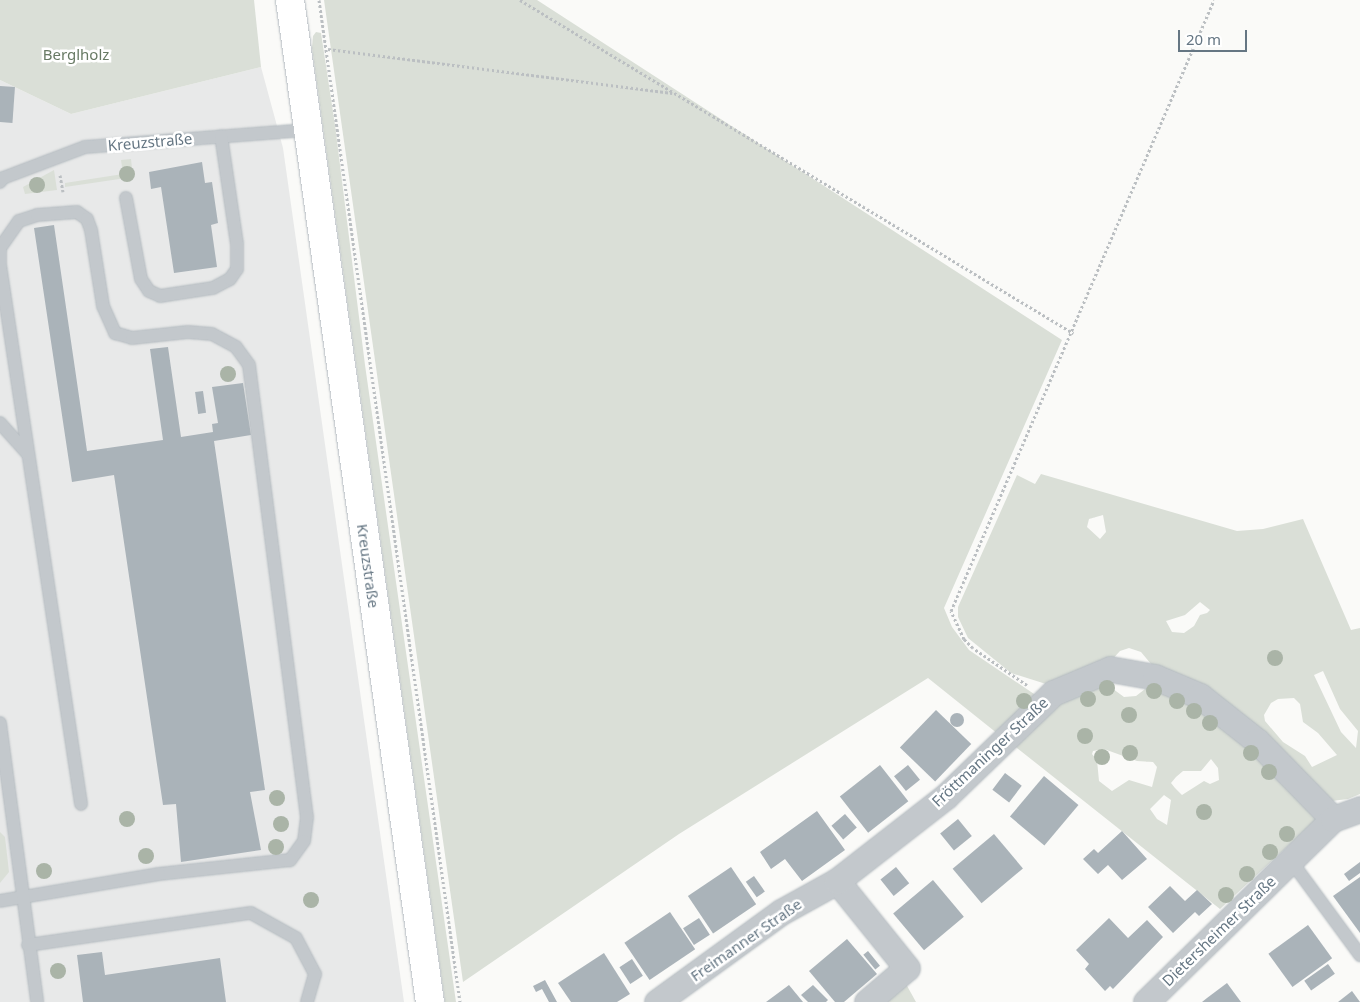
<!DOCTYPE html>
<html>
<head>
<meta charset="utf-8">
<style>
	body { margin:0 }
	#map { position:relative; width:1360px; height:1002px; overflow:hidden; background:#fafaf8; font-family:"Noto Sans",sans-serif }
	div>[style] { position:absolute }
	[style*='--x'] { left:calc(var(--x)*1px); top:calc(var(--y)*1px); width:calc(var(--w)*1px); rotate:calc(var(--a)*1deg) }
	.built>* { inset:0; background:#e8e9e9 }
	.green>* { inset:0; background:#dadfd7 }
	.building>* { inset:0; background:#aab3b9; transform-origin:0 0 }
	.round { border-radius:50% }
	.path>* { height:3px; margin-top:-1.5px; transform-origin:0; background:repeating-linear-gradient(90deg,#bbbfc2 0 2.5px,transparent 0 5px) }
	.roads { filter:drop-shadow(0 0 1px #b3babf) drop-shadow(0 0 1px #b3babf) }
	.service>* { height:12px; margin:-6px; padding:0 6px; transform-origin:6px; border-radius:6px; background:#c3c8cc }
	.minor>* { height:25px; margin:-12.5px; padding:0 12.5px; transform-origin:12.5px; border-radius:12.5px; background:#c3c8cc }
	.secondary>* { height:28px; margin:-14px; padding:0 14px; transform-origin:14px; border-radius:14px; background:#fff }
	.trees>* { width:16px; height:16px; margin:-8px; border-radius:50%; background:#aab4a7 }
	span { translate:-50% -50%; white-space:nowrap; text-align:center; line-height:1.15; -webkit-text-stroke:5px #fff; paint-order:stroke }
	.park-label { font-size:15px; color:#687a64 }
	.street-label { font-size:15px; color:#657683 }
	.scale { position:absolute; left:1178px; top:30px; width:69px; height:22px; box-sizing:border-box; border:2px solid #657683; border-top:0; padding-left:6px; font-size:15px; line-height:18px; white-space:nowrap; color:#657683; -webkit-text-stroke:4px #fff; paint-order:stroke }
</style>
</head>
<body>
<div id="map">
	<div class="built">
		<i style="clip-path:polygon(261px 67px,283px 148px,404px 1002px,0 1002px,0 80px,71px 114px)"></i>
	</div>
	<div class="green">
		<i style="clip-path:polygon(0 0,254px 0,261px 67px,71px 114px,0 80px)"></i>
		<i style="clip-path:polygon(324px 0,537px 0,1062px 340px,944px 608px,952px 627px,969px 650px,1037px 696px,998px 734px,928px 678px,679px 834px,463px 982px)"></i>
		<i style="clip-path:polygon(316px 32px,321px 33px,335px 125px,365px 365px,456px 1002px,445px 1002px,312px 48px,313px 36px)"></i>
		<i style="clip-path:polygon(131px 159px,133px 177px,65px 187px,65px 183px,123px 174px,121px 160px)"></i>
		<i style="clip-path:polygon(54px 170px,57px 190px,25px 194px,23px 187px)"></i>
		<i style="clip-path:polygon(evenodd,1041px 474px,1237px 531px,1263px 529px,1303px 519px,1351px 630px,1360px 628px,1360px 794px,1348px 799px,1323px 802px,1156px 670px,1141px 652px,1129px 648px,1120px 651px,1108px 664px,1046px 684px,1011px 673px,968px 638px,958px 617px,958px 607px,1017px 475px,1035px 484px,1041px 474px,1103px 515px,1106px 532px,1100px 539px,1087px 527px,1089px 519px,1103px 515px,1041px 474px,1200px 602px,1210px 610px,1207px 613px,1200px 615px,1194px 626px,1184px 633px,1172px 632px,1166px 621px,1185px 615px,1200px 602px,1041px 474px,1323px 671px,1340px 709px,1358px 731px,1356px 748px,1341px 732px,1314px 675px,1323px 671px,1041px 474px,1294px 698px,1300px 704px,1303px 722px,1318px 733px,1337px 755px,1312px 767px,1305px 756px,1283px 742px,1265px 721px,1264px 715px,1271px 703px,1278px 699px,1294px 698px)"></i>
		<i style="clip-path:polygon(evenodd,1105px 683px,1124px 697px,1136px 696px,1149px 686px,1197px 701px,1313px 807px,1316px 820px,1220px 909px,1012px 744px,1045px 710px,1105px 683px,1104px 749px,1137px 761px,1153px 762px,1157px 767px,1152px 787px,1129px 780px,1112px 791px,1099px 781px,1097px 760px,1092px 754px,1093px 751px,1104px 749px,1105px 683px,1211px 759px,1218px 768px,1219px 780px,1210px 784px,1204px 781px,1182px 795px,1175px 788px,1171px 783px,1176px 777px,1183px 771px,1201px 771px,1211px 759px,1105px 683px,1164px 795px,1171px 800px,1167px 825px,1157px 819px,1150px 809px,1164px 795px)"></i>
		<i style="clip-path:polygon(0 832px,5px 837px,9px 872px,0 883px)"></i>
		<i style="clip-path:polygon(906px 984px,916px 1002px,885px 1002px)"></i>
	</div>
	<div class="building">
		<i style="left:0;top:86px;width:15px;height:36px;rotate:4deg"></i>
		<i style="clip-path:polygon(202px 162px,205px 183px,212px 182px,218px 223px,211px 225px,217px 267px,174px 273px,161px 187px,151px 189px,149px 172px)"></i>
		<i style="clip-path:polygon(54px 225px,87px 451px,163px 440px,150px 349px,168px 347px,181px 437px,213px 432px,212px 424px,218px 423px,212px 387px,243px 383px,251px 435px,214px 441px,265px 790px,250px 792px,261px 850px,181px 862px,176px 804px,163px 805px,114px 475px,72px 482px,34px 228px)"></i>
		<i style="left:203px;top:391px;width:22px;height:8px;rotate:82deg"></i>
		<i style="left:936px;top:710px;width:49px;height:52px;rotate:44deg"></i>
		<i class="round" style="left:950px;top:713px;width:14px;height:14px"></i>
		<i style="left:880px;top:765px;width:46px;height:51px;rotate:52deg"></i>
		<i style="left:908px;top:765px;width:19px;height:18px;rotate:51deg"></i>
		<i style="left:1005px;top:773px;width:21px;height:21px;rotate:37deg"></i>
		<i style="left:1044px;top:776px;width:45px;height:53px;rotate:40deg"></i>
		<i style="clip-path:polygon(817px 811px,845px 850px,802px 881px,785px 859px,771px 869px,760px 852px)"></i>
		<i style="left:845px;top:814px;width:18px;height:18px;rotate:49deg"></i>
		<i style="left:958px;top:819px;width:22px;height:23px;rotate:51deg"></i>
		<i style="clip-path:polygon(1122px 831px,1147px 859px,1122px 880px,1108px 865px,1098px 874px,1083px 859px,1094px 849px,1098px 853px)"></i>
		<i style="left:994px;top:834px;width:45px;height:54px;rotate:50deg"></i>
		<i style="clip-path:polygon(1360px 862px,1360px 873px,1349px 881px,1344px 874px)"></i>
		<i style="left:731px;top:867px;width:45px;height:52px;rotate:56deg"></i>
		<i style="left:896px;top:867px;width:21px;height:20px;rotate:51deg"></i>
		<i style="left:754px;top:876px;width:19px;height:10px;rotate:55deg"></i>
		<i style="clip-path:polygon(1360px 877px,1360px 933px,1333px 896px)"></i>
		<i style="left:933px;top:880px;width:48px;height:52px;rotate:50deg"></i>
		<i style="clip-path:polygon(1170px 886px,1185px 901px,1197px 890px,1212px 904px,1199px 916px,1195px 912px,1173px 933px,1148px 907px)"></i>
		<i style="left:670px;top:912px;width:45px;height:55px;rotate:56deg"></i>
		<i style="left:699px;top:918px;width:20px;height:19px;rotate:57deg"></i>
		<i style="clip-path:polygon(1109px 918px,1128px 938px,1147px 920px,1163px 937px,1113px 989px,1110px 986px,1105px 991px,1085px 969px,1089px 964px,1076px 950px)"></i>
		<i style="left:1308px;top:925px;width:41px;height:49px;rotate:54deg"></i>
		<i style="clip-path:polygon(847px 939px,877px 974px,844px 1002px,835px 1002px,809px 971px)"></i>
		<i style="left:868px;top:951px;width:19px;height:6px;rotate:51deg"></i>
		<i style="clip-path:polygon(102px 952px,105px 975px,220px 958px,226px 1002px,83px 1002px,77px 955px)"></i>
		<i style="clip-path:polygon(604px 953px,630px 994px,617px 1002px,571px 1002px,558px 983px)"></i>
		<i style="left:632px;top:959px;width:20px;height:15px;rotate:57deg"></i>
		<i style="left:1328px;top:964px;width:12px;height:29px;rotate:55deg"></i>
		<i style="clip-path:polygon(545px 980px,557px 1002px,549px 1002px,542px 989px,536px 992px,533px 986px)"></i>
		<i style="clip-path:polygon(1227px 983px,1241px 1002px,1202px 1002px,1207px 998px)"></i>
		<i style="clip-path:polygon(789px 985px,803px 1002px,766px 1002px)"></i>
		<i style="clip-path:polygon(813px 985px,828px 1000px,826px 1002px,808px 1002px,801px 995px)"></i>
		<i style="clip-path:polygon(1352px 991px,1360px 1002px,1338px 1002px)"></i>
	</div>
	<div class="path">
		<i style="--x:319;--y:0;--w:1012;--a:81.99"></i>
		<i style="--x:520;--y:0;--w:646;--a:31.06"></i>
		<i style="--x:328;--y:49;--w:347;--a:7.3"></i>
		<i style="--x:60;--y:175;--w:17;--a:80"></i>
		<i style="--x:1027;--y:685;--w:65;--a:-145.6"></i>
		<i style="--x:973;--y:648;--w:13;--a:-135"></i>
		<i style="--x:964;--y:639;--w:31;--a:-115"></i>
		<i style="--x:951;--y:611;--w:665;--a:-66.71"></i>
	</div>
	<div class="roads">
		<div class="service">
			<i style="--x:0;--y:182;--w:5;--a:-53"></i>
			<i style="--x:3;--y:178;--w:88;--a:-20.7"></i>
			<i style="--x:85;--y:147;--w:222;--a:-4.4"></i>
			<i style="--x:126;--y:198;--w:82;--a:79.5"></i>
			<i style="--x:141;--y:279;--w:14;--a:56"></i>
			<i style="--x:149;--y:291;--w:12;--a:24"></i>
			<i style="--x:160;--y:296;--w:54;--a:-8.6"></i>
			<i style="--x:213;--y:288;--w:19;--a:-28"></i>
			<i style="--x:230;--y:279;--w:12;--a:-55"></i>
			<i style="--x:237;--y:269;--w:25;--a:-90"></i>
			<i style="--x:237;--y:244;--w:109;--a:-98.4"></i>
			<i style="--x:0;--y:263;--w:15;--a:-90"></i>
			<i style="--x:0;--y:248;--w:33;--a:-55"></i>
			<i style="--x:19;--y:221;--w:19;--a:-18"></i>
			<i style="--x:37;--y:215;--w:40;--a:-4.3"></i>
			<i style="--x:77;--y:212;--w:12;--a:35"></i>
			<i style="--x:87;--y:219;--w:12;--a:70"></i>
			<i style="--x:91;--y:230;--w:77;--a:81"></i>
			<i style="--x:103;--y:306;--w:30;--a:66"></i>
			<i style="--x:115;--y:333;--w:18;--a:16"></i>
			<i style="--x:132;--y:338;--w:56;--a:-6.1"></i>
			<i style="--x:188;--y:332;--w:24;--a:5"></i>
			<i style="--x:212;--y:334;--w:27;--a:28"></i>
			<i style="--x:236;--y:347;--w:22;--a:54"></i>
			<i style="--x:249;--y:365;--w:456;--a:82.7"></i>
			<i style="--x:307;--y:817;--w:24;--a:97"></i>
			<i style="--x:304;--y:841;--w:24;--a:126"></i>
			<i style="--x:290;--y:860;--w:132;--a:173.9"></i>
			<i style="--x:159;--y:874;--w:161;--a:170.4"></i>
			<i style="--x:0;--y:265;--w:545;--a:81.45"></i>
			<i style="--x:0;--y:423;--w:42;--a:47.9"></i>
			<i style="--x:0;--y:723;--w:281;--a:82.4"></i>
			<i style="--x:1291;--y:861;--w:117;--a:53.7"></i>
			<i style="--x:28;--y:945;--w:225;--a:-8.2"></i>
			<i style="--x:251;--y:913;--w:51;--a:29.1"></i>
			<i style="--x:296;--y:938;--w:41;--a:62.2"></i>
			<i style="--x:315;--y:974;--w:29;--a:106"></i>
		</div>
		<div class="minor">
			<i style="--x:657;--y:1002;--w:153;--a:-36"></i>
			<i style="--x:781;--y:912;--w:64;--a:-29"></i>
			<i style="--x:867;--y:1002;--w:52;--a:-40.4"></i>
			<i style="--x:907;--y:968;--w:112;--a:-128.8"></i>
			<i style="--x:837;--y:881;--w:137;--a:-37.9"></i>
			<i style="--x:945;--y:797;--w:150;--a:-43.9"></i>
			<i style="--x:1053;--y:693;--w:62;--a:-22.8"></i>
			<i style="--x:1110;--y:669;--w:46;--a:10.1"></i>
			<i style="--x:1155;--y:677;--w:49;--a:22.9"></i>
			<i style="--x:1200;--y:696;--w:73;--a:38.3"></i>
			<i style="--x:1257;--y:741;--w:109;--a:45.7"></i>
			<i style="--x:1146;--y:1002;--w:262;--a:-44.4"></i>
			<i style="--x:1333;--y:819;--w:29;--a:-20"></i>
		</div>
		<div class="secondary">
			<i style="--x:290;--y:0;--w:1012;--a:82.05"></i>
		</div>
	</div>
	<div class="trees">
		<i style="left:127px;top:174px"></i>
		<i style="left:37px;top:185px"></i>
		<i style="left:228px;top:374px"></i>
		<i style="left:1275px;top:658px"></i>
		<i style="left:1107px;top:688px"></i>
		<i style="left:1154px;top:691px"></i>
		<i style="left:1088px;top:699px"></i>
		<i style="left:1024px;top:701px"></i>
		<i style="left:1177px;top:701px"></i>
		<i style="left:1194px;top:711px"></i>
		<i style="left:1129px;top:715px"></i>
		<i style="left:1210px;top:723px"></i>
		<i style="left:1085px;top:736px"></i>
		<i style="left:1130px;top:753px"></i>
		<i style="left:1251px;top:753px"></i>
		<i style="left:1102px;top:757px"></i>
		<i style="left:1269px;top:772px"></i>
		<i style="left:277px;top:798px"></i>
		<i style="left:1204px;top:812px"></i>
		<i style="left:127px;top:819px"></i>
		<i style="left:281px;top:824px"></i>
		<i style="left:1287px;top:834px"></i>
		<i style="left:276px;top:847px"></i>
		<i style="left:1270px;top:852px"></i>
		<i style="left:146px;top:856px"></i>
		<i style="left:44px;top:871px"></i>
		<i style="left:1247px;top:874px"></i>
		<i style="left:1226px;top:895px"></i>
		<i style="left:311px;top:900px"></i>
		<i style="left:58px;top:971px"></i>
	</div>
	<div class="park-label">
		<span style="left:76px;top:55px">Berglholz</span>
	</div>
	<div class="street-label">
		<span style="left:150px;top:142px;rotate:-5deg">Kreuzstraße</span>
		<span style="left:368px;top:566px;rotate:82deg">Kreuzstraße</span>
		<span style="left:990px;top:752px;rotate:-43deg">Fröttmaninger Straße</span>
		<span style="left:1219px;top:931px;rotate:-44deg">Dietersheimer Straße</span>
		<span style="left:746px;top:940px;rotate:-35deg">Freimanner Straße</span>
	</div>
	<div class="scale">20 m</div>
</div>
</body>
</html>
